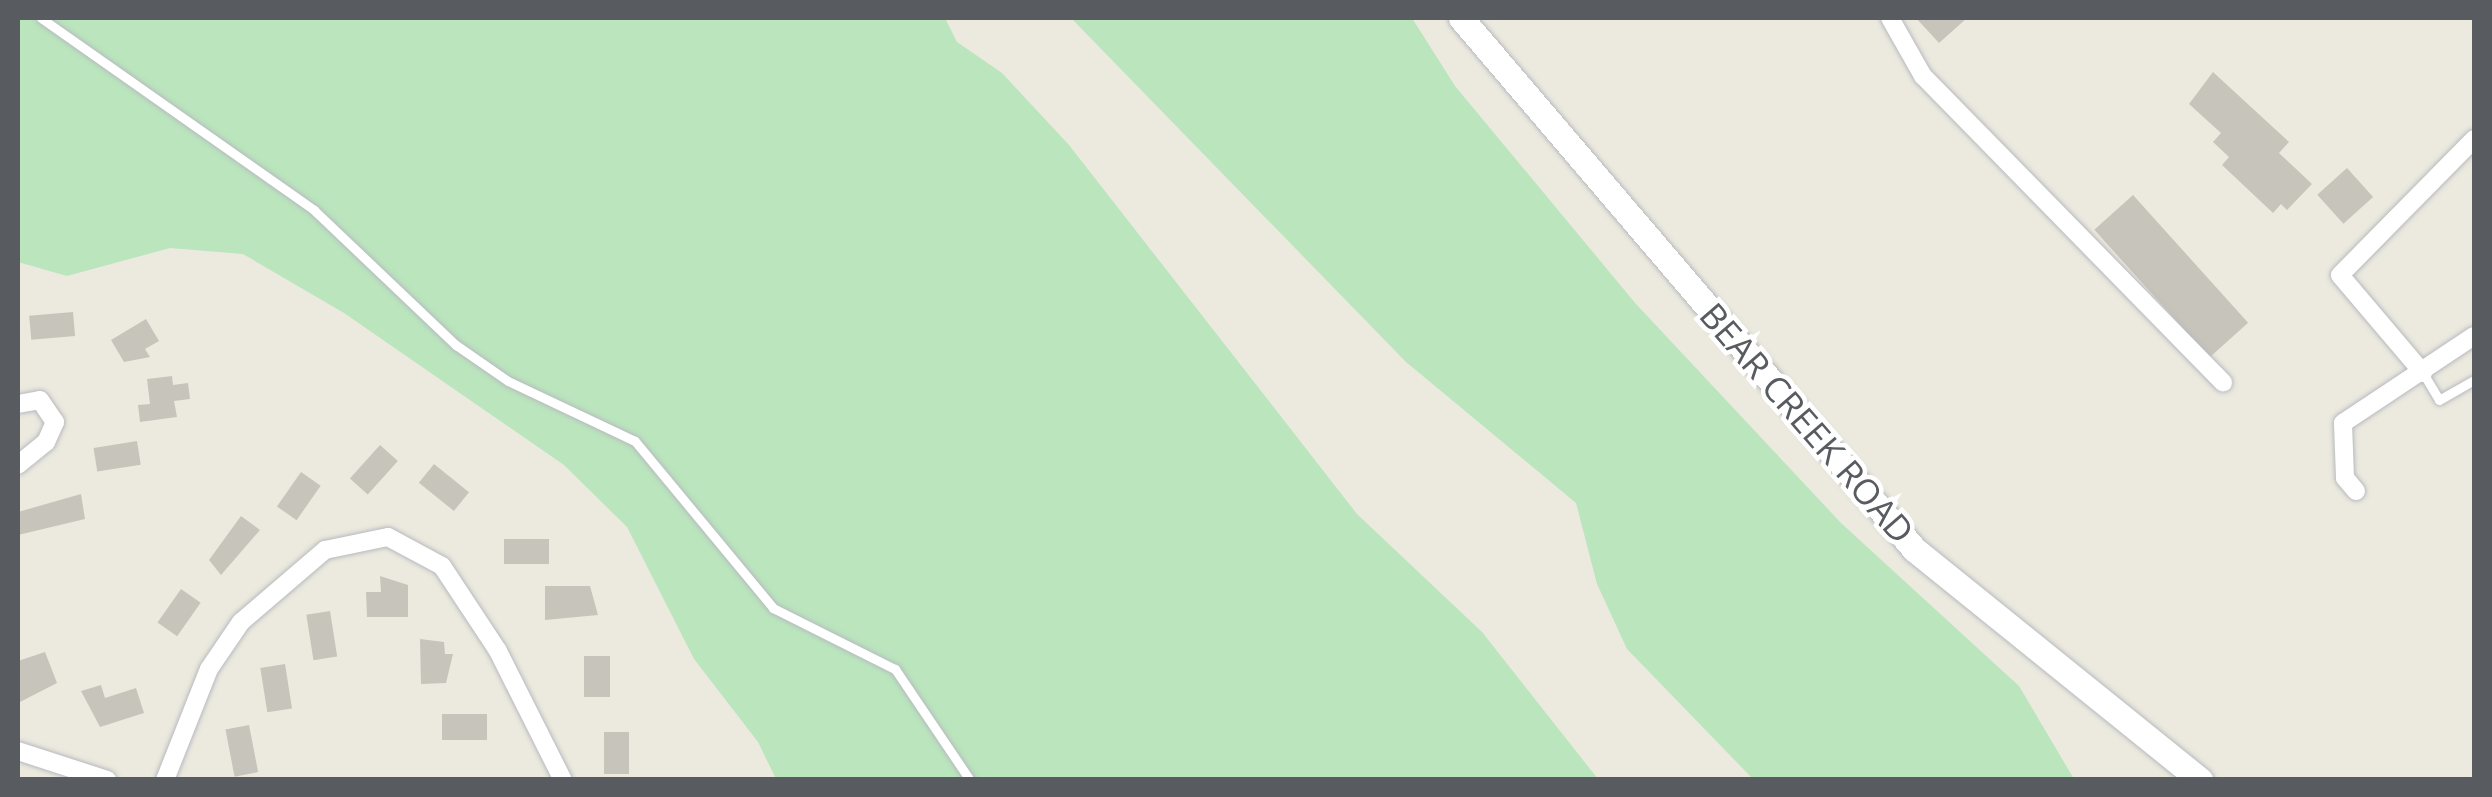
<!DOCTYPE html>
<html>
<head>
<meta charset="utf-8">
<style>
	body { margin:0 }
	#map { position:relative; width:2492px; height:797px; overflow:hidden; background:#eceadf; font-family:"Open Sans",sans-serif }
	div>[style] { position:absolute }
	[style*='--x'] { left:calc(var(--x)*1px); top:calc(var(--y)*1px); width:calc(var(--w)*1px); rotate:calc(var(--a)*1deg) }
	.green>* { inset:0; background:#bae5bd }
	.building>* { inset:0; background:#c7c4bc; transform-origin:0 0 }
	.roads { filter:drop-shadow(0 0 2px #b7babf) drop-shadow(0 0 2px #b7babf) }
	.lane>* { height:9px; margin:-4.5px; padding:0 4.5px; transform-origin:4.5px; border-radius:4.5px; background:#fff }
	.street>* { height:18px; margin:-9px; padding:0 9px; transform-origin:9px; border-radius:9px; background:#fff }
	.secondary>* { height:25px; margin:-12.5px; padding:0 12.5px; transform-origin:12.5px; border-radius:12.5px; background:#fff }
	span { translate:-50% -50%; white-space:nowrap; text-align:center; line-height:1.15; -webkit-text-stroke:9px #fff; paint-order:stroke }
	.street-label { font-size:35px; color:#585c61 }
	.frame { position:absolute; inset:0; border:20px solid #585c61; pointer-events:none }
</style>
</head>
<body>
<div id="map">
	<div class="green">
		<i style="clip-path:polygon(18px 18px,945px 18px,957px 42px,1002px 73px,1069px 145px,1357px 514px,1482px 632px,1598px 779px,776px 779px,758px 742px,694px 659px,627px 527px,564px 465px,344px 313px,243px 254px,170px 248px,67px 276px,18px 262px)"></i>
		<i style="clip-path:polygon(1071px 18px,1412px 18px,1455px 86px,1636px 304px,1841px 523px,2019px 686px,2074px 779px,1753px 779px,1627px 649px,1597px 584px,1576px 503px,1406px 362px)"></i>
	</div>
	<div class="building">
		<i style="clip-path:polygon(1916px 18px,1967px 18px,1939px 43px)"></i>
		<i style="clip-path:polygon(2213px 72px,2289px 142px,2279px 153px,2312px 184px,2287px 210px,2281px 204px,2273px 213px,2222px 165px,2229px 157px,2213px 142px,2221px 133px,2189px 104px)"></i>
		<i style="left:2347px;top:168px;width:39px;height:40px;rotate:48deg"></i>
		<i style="left:2133px;top:195px;width:172px;height:52px;rotate:48deg"></i>
		<i style="left:73px;top:312px;width:24px;height:44px;rotate:85deg"></i>
		<i style="clip-path:polygon(146px 319px,159px 341px,145px 349px,150px 357px,124px 362px,111px 340px)"></i>
		<i style="clip-path:polygon(172px 376px,173px 385px,188px 383px,190px 399px,174px 401px,177px 417px,140px 422px,138px 405px,150px 404px,147px 379px)"></i>
		<i style="left:137px;top:441px;width:24px;height:44px;rotate:81deg"></i>
		<i style="left:380px;top:445px;width:24px;height:45px;rotate:42deg"></i>
		<i style="left:434px;top:464px;width:45px;height:24px;rotate:39deg"></i>
		<i style="left:301px;top:472px;width:24px;height:42px;rotate:35deg"></i>
		<i style="clip-path:polygon(81px 494px,85px 519px,18px 535px,18px 512px)"></i>
		<i style="clip-path:polygon(241px 516px,260px 530px,221px 575px,209px 560px)"></i>
		<i style="left:504px;top:539px;width:45px;height:25px"></i>
		<i style="clip-path:polygon(380px 576px,408px 585px,408px 617px,367px 617px,366px 592px,381px 592px)"></i>
		<i style="clip-path:polygon(545px 586px,590px 586px,598px 615px,545px 620px)"></i>
		<i style="left:181px;top:589px;width:24px;height:41px;rotate:35deg"></i>
		<i style="left:330px;top:611px;width:46px;height:24px;rotate:81deg"></i>
		<i style="clip-path:polygon(420px 639px,444px 642px,445px 654px,453px 654px,446px 683px,421px 684px)"></i>
		<i style="clip-path:polygon(45px 652px,57px 683px,18px 703px,18px 661px)"></i>
		<i style="left:584px;top:656px;width:26px;height:41px"></i>
		<i style="left:285px;top:664px;width:45px;height:25px;rotate:81deg"></i>
		<i style="clip-path:polygon(101px 685px,105px 698px,136px 688px,144px 713px,100px 727px,81px 691px)"></i>
		<i style="left:442px;top:714px;width:45px;height:26px"></i>
		<i style="left:249px;top:725px;width:48px;height:24px;rotate:79deg"></i>
		<i style="left:604px;top:732px;width:25px;height:42px"></i>
	</div>
	<div class="roads">
		<div class="lane">
			<i style="--x:41;--y:18;--w:334;--a:35.1"></i>
			<i style="--x:314;--y:210;--w:196;--a:43.6"></i>
			<i style="--x:456;--y:345;--w:63;--a:34.7"></i>
			<i style="--x:508;--y:381;--w:140;--a:25.3"></i>
			<i style="--x:635;--y:441;--w:217;--a:50.4"></i>
			<i style="--x:773;--y:608;--w:136;--a:26.6"></i>
			<i style="--x:895;--y:669;--w:134;--a:56"></i>
			<i style="--x:2423;--y:373;--w:31;--a:59"></i>
			<i style="--x:2439;--y:400;--w:40;--a:-29.7"></i>
		</div>
		<div class="street">
			<i style="--x:1890;--y:18;--w:67;--a:60.4"></i>
			<i style="--x:1923;--y:76;--w:429;--a:45.6"></i>
			<i style="--x:2423;--y:373;--w:128;--a:-130.3"></i>
			<i style="--x:2340;--y:275;--w:191;--a:-45.4"></i>
			<i style="--x:18;--y:404;--w:22;--a:-10"></i>
			<i style="--x:40;--y:400;--w:27;--a:56"></i>
			<i style="--x:55;--y:422;--w:22;--a:114"></i>
			<i style="--x:46;--y:442;--w:36;--a:141"></i>
			<i style="--x:2356;--y:491;--w:17;--a:-130"></i>
			<i style="--x:2345;--y:478;--w:55;--a:-92.1"></i>
			<i style="--x:2343;--y:423;--w:157;--a:-33.6"></i>
			<i style="--x:18;--y:751;--w:94;--a:18"></i>
			<i style="--x:165;--y:780;--w:119;--a:-68.4"></i>
			<i style="--x:209;--y:669;--w:57;--a:-55.8"></i>
			<i style="--x:241;--y:622;--w:111;--a:-40.6"></i>
			<i style="--x:325;--y:550;--w:64;--a:-11.7"></i>
			<i style="--x:388;--y:537;--w:61;--a:28.2"></i>
			<i style="--x:442;--y:566;--w:102;--a:56.6"></i>
			<i style="--x:498;--y:651;--w:144;--a:63.3"></i>
		</div>
		<div class="secondary">
			<i style="--x:1461;--y:18;--w:698;--a:49.53"></i>
			<i style="--x:1914;--y:549;--w:368;--a:38.9"></i>
		</div>
	</div>
	<div class="street-label">
		<span style="left:1807px;top:423px;rotate:49deg">BEAR CREEK ROAD</span>
	</div>
	<div class="frame"></div>
</div>
</body>
</html>
